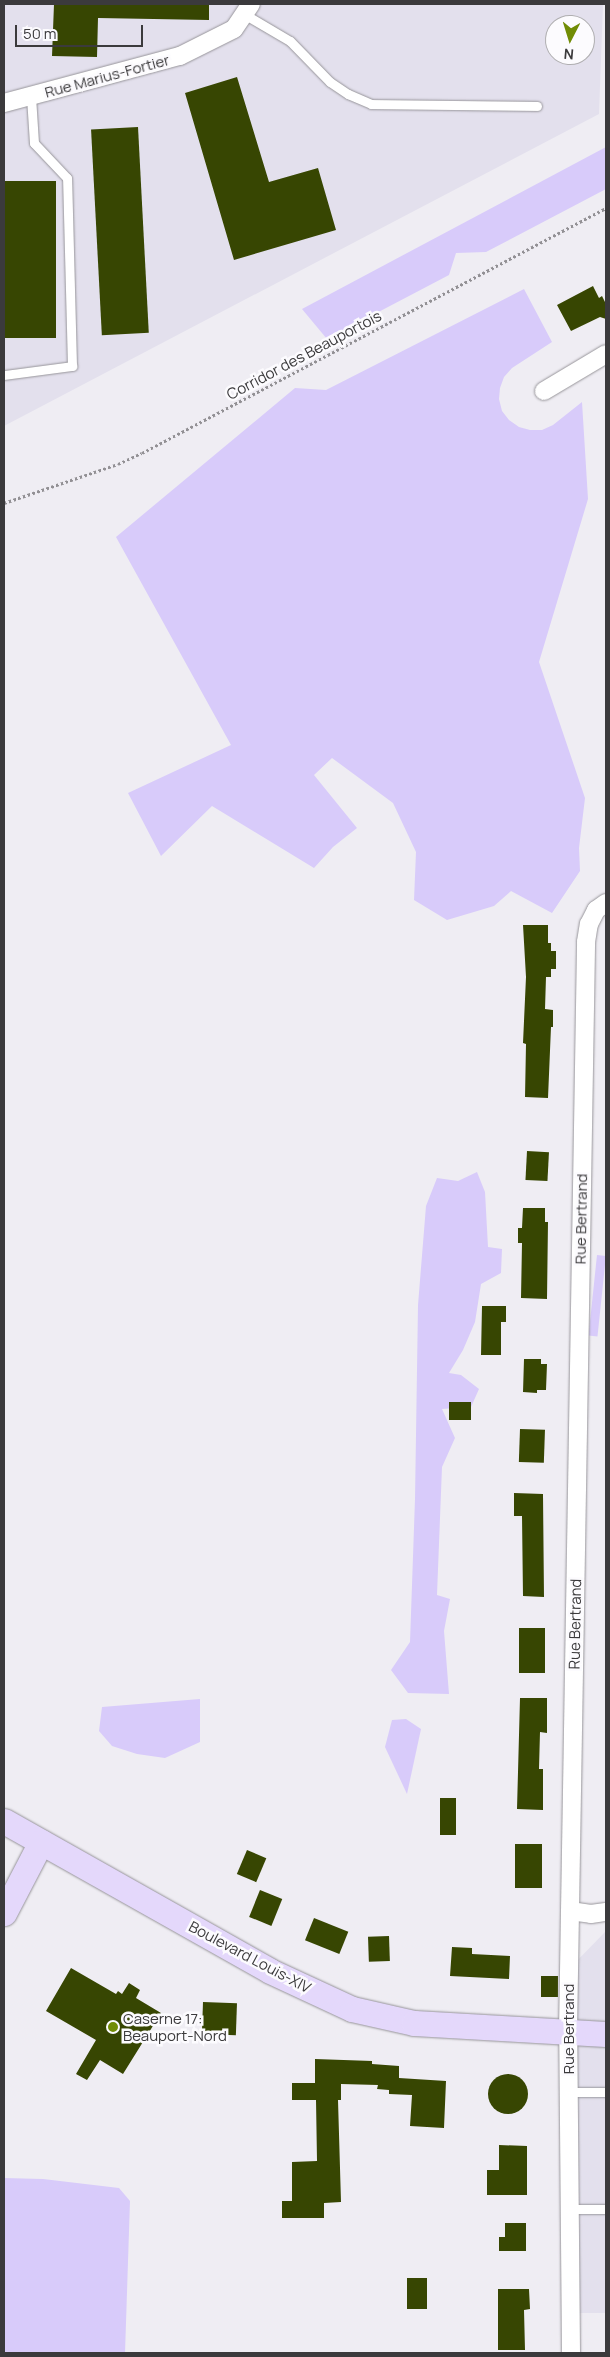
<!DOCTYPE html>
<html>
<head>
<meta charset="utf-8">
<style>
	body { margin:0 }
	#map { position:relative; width:610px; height:2357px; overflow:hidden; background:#efedf3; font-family:Manrope,sans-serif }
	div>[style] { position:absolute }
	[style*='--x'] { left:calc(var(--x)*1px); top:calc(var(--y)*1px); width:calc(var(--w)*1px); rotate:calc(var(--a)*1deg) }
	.built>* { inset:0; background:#e3e0ed }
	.green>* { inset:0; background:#d8cbfa; transform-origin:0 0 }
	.building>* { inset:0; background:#374602; transform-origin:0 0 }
	.round { border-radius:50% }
	.path>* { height:3px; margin-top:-1.5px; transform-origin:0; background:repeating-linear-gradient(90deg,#929094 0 2.5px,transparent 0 5px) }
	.roads { filter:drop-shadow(0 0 1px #97959a) drop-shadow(0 0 1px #97959a) }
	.service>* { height:9px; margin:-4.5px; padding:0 4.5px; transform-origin:4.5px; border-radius:4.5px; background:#fff }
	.minor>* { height:18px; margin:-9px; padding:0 9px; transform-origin:9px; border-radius:9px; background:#fff }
	.secondary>* { height:25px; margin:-12.5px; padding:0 12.5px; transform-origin:12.5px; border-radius:12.5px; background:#e4d8fb }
	.dots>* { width:14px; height:14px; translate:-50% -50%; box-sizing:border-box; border:2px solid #fcfbfe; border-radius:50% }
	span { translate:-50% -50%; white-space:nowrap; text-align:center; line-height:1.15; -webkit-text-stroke:5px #fcfbfe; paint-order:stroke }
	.street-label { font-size:15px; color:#3b3a3c }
	.poi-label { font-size:15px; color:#3b3a3c }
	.left { translate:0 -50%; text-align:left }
	.frame { position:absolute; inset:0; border:5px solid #3b3a3c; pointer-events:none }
	.north { position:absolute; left:545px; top:15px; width:50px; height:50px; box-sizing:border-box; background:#fcfbfe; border:1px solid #afaeb0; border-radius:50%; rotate:185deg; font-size:14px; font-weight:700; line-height:20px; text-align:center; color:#3b3a3c }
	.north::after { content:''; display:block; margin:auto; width:18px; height:22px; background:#718c05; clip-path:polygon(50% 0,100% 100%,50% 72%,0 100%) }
	.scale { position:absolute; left:15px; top:25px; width:128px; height:22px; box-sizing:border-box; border:2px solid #3b3a3c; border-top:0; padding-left:6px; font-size:15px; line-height:18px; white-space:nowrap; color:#3b3a3c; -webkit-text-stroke:4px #fcfbfe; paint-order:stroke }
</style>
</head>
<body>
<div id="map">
	<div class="built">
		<i style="clip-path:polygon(evenodd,4px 4px,603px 4px,599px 114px,4px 426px,4px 4px,555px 25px,585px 25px,585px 55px,555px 55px,555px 25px)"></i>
		<i style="clip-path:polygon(606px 1931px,606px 2313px,571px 2313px,569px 1969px)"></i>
	</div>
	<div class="green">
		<i style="clip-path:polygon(606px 147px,606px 189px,486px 252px,456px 253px,449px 275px,327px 339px,302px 309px)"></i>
		<i style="clip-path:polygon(524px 289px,552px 342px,512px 368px,504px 377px,500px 388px,499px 399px,502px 411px,509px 420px,519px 427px,530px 430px,542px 430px,553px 425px,582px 402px,588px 499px,539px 662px,585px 798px,579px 848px,580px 871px,552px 913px,511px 891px,494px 906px,447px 920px,414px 900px,416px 852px,393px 803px,332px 758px,314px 775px,357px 828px,333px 847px,314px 868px,212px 806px,161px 856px,128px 793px,231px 745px,116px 537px,295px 388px,326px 390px)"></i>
		<i style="clip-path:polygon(477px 1172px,485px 1192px,488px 1247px,502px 1249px,501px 1273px,481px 1284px,475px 1322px,463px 1350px,449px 1373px,461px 1375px,479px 1389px,471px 1407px,442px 1409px,455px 1438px,442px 1467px,437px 1595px,450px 1599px,444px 1631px,449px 1694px,408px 1693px,391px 1670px,410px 1642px,415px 1499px,418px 1305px,426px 1206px,437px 1178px,458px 1181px)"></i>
		<i style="left:597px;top:1255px;width:9px;height:81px;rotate:6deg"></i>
		<i style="clip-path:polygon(200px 1699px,200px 1742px,165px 1758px,137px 1754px,112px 1746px,99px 1731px,102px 1707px)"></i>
		<i style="clip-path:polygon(406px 1719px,421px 1729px,407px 1794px,385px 1747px,392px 1720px)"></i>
		<i style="clip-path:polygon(4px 2178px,43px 2179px,119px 2188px,130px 2201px,125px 2353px,4px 2353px)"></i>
	</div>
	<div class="building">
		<i style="clip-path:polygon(54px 4px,209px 4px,209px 20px,98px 18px,97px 57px,52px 56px)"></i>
		<i style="clip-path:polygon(237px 77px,269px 182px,318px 168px,336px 230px,234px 260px,185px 93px)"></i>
		<i style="left:138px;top:127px;width:206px;height:47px;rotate:87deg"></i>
		<i style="left:4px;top:181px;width:52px;height:157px"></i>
		<i style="clip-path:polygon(593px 286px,599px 298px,602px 296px,606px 304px,606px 319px,600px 317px,571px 331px,557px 305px)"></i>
		<i style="clip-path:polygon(523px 925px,548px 925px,548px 943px,551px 943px,551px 951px,556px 951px,556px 969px,551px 969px,551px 977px,546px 977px,545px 1009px,553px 1010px,553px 1027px,551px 1027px,548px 1098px,525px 1097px,526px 1044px,523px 1043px,526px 977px)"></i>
		<i style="left:527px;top:1151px;width:22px;height:29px;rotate:3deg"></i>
		<i style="clip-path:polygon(523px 1208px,545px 1208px,545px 1222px,548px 1222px,547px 1299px,521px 1298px,522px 1243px,518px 1243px,518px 1228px,522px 1228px)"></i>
		<i style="clip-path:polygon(482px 1306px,506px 1306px,506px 1322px,501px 1322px,501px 1355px,481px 1355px)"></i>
		<i style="clip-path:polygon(524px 1359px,541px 1359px,541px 1364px,547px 1364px,546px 1390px,537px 1390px,537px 1393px,523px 1392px)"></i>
		<i style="left:449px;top:1402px;width:22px;height:18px"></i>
		<i style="left:520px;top:1429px;width:25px;height:33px;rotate:2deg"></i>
		<i style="clip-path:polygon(514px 1493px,543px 1494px,544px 1597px,523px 1596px,522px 1516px,514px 1516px)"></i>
		<i style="left:519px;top:1628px;width:26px;height:45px"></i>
		<i style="clip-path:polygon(520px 1698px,547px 1698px,547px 1733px,540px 1732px,539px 1769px,543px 1769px,543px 1810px,517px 1809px)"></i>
		<i style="left:440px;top:1798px;width:16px;height:37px"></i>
		<i style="left:515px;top:1844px;width:27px;height:44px"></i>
		<i style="left:247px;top:1850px;width:21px;height:26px;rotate:23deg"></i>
		<i style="left:260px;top:1890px;width:24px;height:29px;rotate:22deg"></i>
		<i style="left:314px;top:1918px;width:37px;height:24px;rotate:22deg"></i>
		<i style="left:389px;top:1936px;width:25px;height:21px;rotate:88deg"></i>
		<i style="clip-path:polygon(452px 1947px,472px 1948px,472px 1954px,510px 1956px,509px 1979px,450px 1976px)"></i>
		<i style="clip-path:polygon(71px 1968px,116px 1994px,118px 1991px,122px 1994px,129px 1983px,140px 1990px,136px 1998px,161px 2013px,123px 2074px,100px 2060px,87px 2080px,76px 2074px,96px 2040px,46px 2011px)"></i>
		<i style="left:541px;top:1976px;width:17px;height:21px"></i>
		<i style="left:203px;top:2002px;width:34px;height:32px;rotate:2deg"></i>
		<i style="clip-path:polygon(315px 2059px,372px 2061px,372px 2064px,399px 2066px,399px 2078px,446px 2081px,444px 2128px,410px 2126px,412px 2095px,389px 2094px,389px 2090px,377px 2089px,378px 2085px,341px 2084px,341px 2100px,338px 2100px,341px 2202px,324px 2203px,324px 2218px,282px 2218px,282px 2201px,292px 2201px,292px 2162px,317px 2161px,316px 2100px,292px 2100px,292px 2083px,315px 2083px)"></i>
		<i class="round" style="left:488px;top:2074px;width:40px;height:40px"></i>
		<i style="clip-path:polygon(499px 2145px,527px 2146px,527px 2195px,487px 2195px,487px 2170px,499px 2170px)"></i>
		<i style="clip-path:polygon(505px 2223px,526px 2223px,526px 2251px,499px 2251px,499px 2237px,505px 2237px)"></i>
		<i style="left:407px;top:2278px;width:20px;height:31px"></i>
		<i style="clip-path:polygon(498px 2289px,529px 2289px,530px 2309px,524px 2310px,525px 2350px,498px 2350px)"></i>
	</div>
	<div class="path">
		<i style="--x:4;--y:503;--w:120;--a:-18.9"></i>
		<i style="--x:118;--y:464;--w:26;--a:-25"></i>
		<i style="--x:142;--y:453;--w:525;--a:-27.83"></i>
	</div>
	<div class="roads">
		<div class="service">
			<i style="--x:244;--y:14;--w:53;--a:30.4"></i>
			<i style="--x:290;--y:41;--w:57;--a:45.7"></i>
			<i style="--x:330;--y:82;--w:22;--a:34"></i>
			<i style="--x:348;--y:94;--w:25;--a:23"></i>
			<i style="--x:371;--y:104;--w:166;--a:0.7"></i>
			<i style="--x:4;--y:375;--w:69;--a:-7.5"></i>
			<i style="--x:72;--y:366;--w:188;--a:-91.5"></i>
			<i style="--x:67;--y:178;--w:48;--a:-133.3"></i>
			<i style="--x:34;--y:143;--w:47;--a:-93.7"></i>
			<i style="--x:569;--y:2092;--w:37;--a:0"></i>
			<i style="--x:570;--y:2209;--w:36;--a:0"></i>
		</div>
		<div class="minor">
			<i style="--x:4;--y:103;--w:182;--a:-15"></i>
			<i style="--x:180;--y:56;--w:60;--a:-26.6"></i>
			<i style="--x:234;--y:29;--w:30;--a:-56"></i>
			<i style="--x:544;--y:391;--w:72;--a:-30.8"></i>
			<i style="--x:570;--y:1911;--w:21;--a:8"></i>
			<i style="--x:591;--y:1914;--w:15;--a:-8"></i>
			<i style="--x:571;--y:2353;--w:321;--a:-90.5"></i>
			<i style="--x:568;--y:2032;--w:1090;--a:-89.05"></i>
			<i style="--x:586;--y:942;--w:18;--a:-81"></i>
			<i style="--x:589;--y:924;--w:16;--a:-63"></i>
			<i style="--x:596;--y:910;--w:12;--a:-35"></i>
		</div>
		<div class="secondary">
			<i style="--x:4;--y:1821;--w:305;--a:29.4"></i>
			<i style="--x:270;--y:1971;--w:90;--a:24.9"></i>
			<i style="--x:352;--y:2009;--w:64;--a:12.7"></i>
			<i style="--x:414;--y:2023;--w:192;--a:3.3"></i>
			<i style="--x:4;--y:1913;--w:80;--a:-62.5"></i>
		</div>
	</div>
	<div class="dots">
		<i style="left:113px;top:2027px;background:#718c05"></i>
	</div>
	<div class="street-label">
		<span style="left:107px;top:76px;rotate:-15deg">Rue Marius-Fortier</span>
		<span style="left:304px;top:355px;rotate:-28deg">Corridor des Beauportois</span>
		<span style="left:581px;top:1219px;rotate:-89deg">Rue Bertrand</span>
		<span style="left:575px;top:1624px;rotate:-89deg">Rue Bertrand</span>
		<span style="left:250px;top:1957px;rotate:28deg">Boulevard Louis-XIV</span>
		<span style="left:569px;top:2029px;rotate:-90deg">Rue Bertrand</span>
	</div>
	<div class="poi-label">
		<span class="left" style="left:123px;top:2027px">Caserne 17:<br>Beauport-Nord</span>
	</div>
	<div class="frame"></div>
	<div class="north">N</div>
	<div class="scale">50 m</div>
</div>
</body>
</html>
